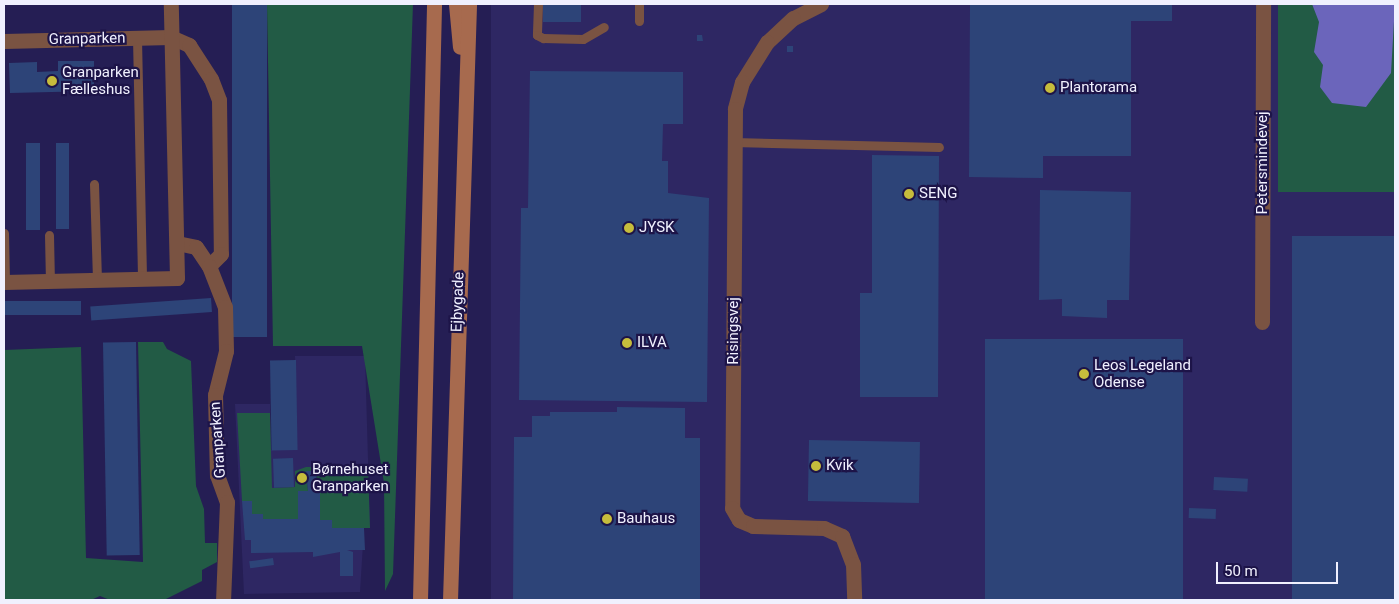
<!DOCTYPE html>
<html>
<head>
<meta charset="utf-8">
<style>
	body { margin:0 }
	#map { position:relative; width:1399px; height:604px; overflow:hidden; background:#251e54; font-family:Roboto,sans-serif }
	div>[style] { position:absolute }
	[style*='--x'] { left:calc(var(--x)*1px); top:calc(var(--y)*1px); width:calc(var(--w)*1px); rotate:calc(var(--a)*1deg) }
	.built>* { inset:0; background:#2e2763; transform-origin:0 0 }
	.green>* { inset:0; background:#225b45; transform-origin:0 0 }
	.water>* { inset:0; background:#6b65bb }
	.building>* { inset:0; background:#2d4478; transform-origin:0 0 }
	.service>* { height:9px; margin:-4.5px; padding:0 4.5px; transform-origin:4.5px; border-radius:4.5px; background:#7a5342 }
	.minor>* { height:15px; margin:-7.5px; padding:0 7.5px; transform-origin:7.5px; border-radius:7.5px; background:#7a5342 }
	.secondary>* { height:15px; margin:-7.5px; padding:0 7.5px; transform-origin:7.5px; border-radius:7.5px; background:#a76a4e }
	.dots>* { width:14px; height:14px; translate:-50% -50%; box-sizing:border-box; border:2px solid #1d1448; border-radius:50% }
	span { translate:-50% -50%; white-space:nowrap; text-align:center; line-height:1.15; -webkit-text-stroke:4.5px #1d1448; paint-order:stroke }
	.street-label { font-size:15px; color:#f0f0fe }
	.poi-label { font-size:15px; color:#f0f0fe }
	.left { translate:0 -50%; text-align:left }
	.frame { position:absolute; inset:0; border:5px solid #f0f0fe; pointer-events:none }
	.scale { position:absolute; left:1216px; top:562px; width:122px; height:22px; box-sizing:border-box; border:2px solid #f0f0fe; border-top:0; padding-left:6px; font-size:15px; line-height:18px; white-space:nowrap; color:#f0f0fe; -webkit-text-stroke:4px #1d1448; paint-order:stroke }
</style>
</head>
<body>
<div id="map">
	<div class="built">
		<i style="left:491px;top:4px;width:904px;height:596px"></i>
		<i style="clip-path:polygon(295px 356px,365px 356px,370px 528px,364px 528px,360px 592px,244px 594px,235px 404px,270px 404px,271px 450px,297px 450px)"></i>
	</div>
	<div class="green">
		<i style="clip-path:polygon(267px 4px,413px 4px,393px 574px,385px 591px,384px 483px,362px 346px,273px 346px)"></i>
		<i style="left:1278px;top:4px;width:117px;height:188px"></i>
		<i style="clip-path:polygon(138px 342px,163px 342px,167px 349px,191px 361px,196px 486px,204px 509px,205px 543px,217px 543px,217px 562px,202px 570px,202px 581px,164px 600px,110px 600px,100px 596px,91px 600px,4px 599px,4px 350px,81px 347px,86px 558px,143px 562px)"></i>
		<i style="clip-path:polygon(237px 413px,270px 413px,272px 488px,295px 487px,295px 471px,306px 467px,368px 467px,370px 528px,332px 528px,332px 520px,320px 520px,320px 492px,315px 491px,317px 471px,306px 471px,308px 491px,298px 492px,298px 519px,263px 519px,262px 514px,252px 514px,252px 501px,242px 501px)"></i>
	</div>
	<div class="water">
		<i style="clip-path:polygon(1312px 4px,1395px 4px,1391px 73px,1366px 107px,1332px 103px,1320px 87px,1323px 65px,1314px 52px,1319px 22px)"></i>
	</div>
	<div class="building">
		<i style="left:232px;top:4px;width:35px;height:333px"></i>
		<i style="left:543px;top:4px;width:38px;height:18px"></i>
		<i style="clip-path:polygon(970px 4px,1172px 4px,1172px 21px,1131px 21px,1131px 156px,1043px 156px,1043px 178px,969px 177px)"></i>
		<i style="clip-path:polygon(697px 35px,702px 35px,703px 41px,697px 41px)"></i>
		<i style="left:787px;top:46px;width:6px;height:6px"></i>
		<i style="clip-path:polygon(58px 61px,94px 61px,94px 91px,10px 93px,9px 63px,37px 62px,37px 72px,58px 71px)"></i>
		<i style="clip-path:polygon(530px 71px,683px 72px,683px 124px,663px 124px,662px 161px,668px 161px,668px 193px,709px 198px,707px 402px,519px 400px,521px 208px,528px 208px)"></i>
		<i style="left:26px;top:143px;width:14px;height:87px"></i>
		<i style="left:56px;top:143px;width:13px;height:86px"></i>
		<i style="clip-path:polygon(872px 155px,939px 156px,938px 397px,860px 397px,860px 293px,872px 293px)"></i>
		<i style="clip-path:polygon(1040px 190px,1131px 192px,1129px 300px,1107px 300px,1107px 318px,1062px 316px,1062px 299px,1039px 300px)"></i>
		<i style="left:1292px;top:236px;width:103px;height:364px"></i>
		<i style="left:211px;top:298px;width:14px;height:121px;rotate:86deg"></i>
		<i style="left:81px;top:301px;width:14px;height:77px;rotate:90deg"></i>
		<i style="left:985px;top:339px;width:198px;height:261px"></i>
		<i style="left:136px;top:342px;width:213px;height:33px;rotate:89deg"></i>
		<i style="left:296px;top:360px;width:90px;height:26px;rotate:89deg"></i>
		<i style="clip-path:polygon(617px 407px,685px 408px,685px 438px,700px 438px,700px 600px,513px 600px,514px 437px,532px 437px,532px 416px,550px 416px,550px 412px,617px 412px)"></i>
		<i style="left:809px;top:440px;width:111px;height:61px;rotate:1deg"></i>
		<i style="left:293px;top:458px;width:29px;height:20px;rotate:88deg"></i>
		<i style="clip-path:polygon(306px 471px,317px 471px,315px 491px,320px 491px,320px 520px,332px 520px,332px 528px,364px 528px,365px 550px,347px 550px,353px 552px,353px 576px,340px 576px,340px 552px,313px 557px,313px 552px,251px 553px,251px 540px,245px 540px,242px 501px,252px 501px,252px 514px,263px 514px,263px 519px,298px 519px,298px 491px,308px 491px)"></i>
		<i style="left:1214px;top:477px;width:34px;height:13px;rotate:3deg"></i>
		<i style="left:1189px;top:508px;width:27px;height:10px;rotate:2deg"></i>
		<i style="left:273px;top:558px;width:7px;height:24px;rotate:82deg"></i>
	</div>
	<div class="service">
		<i style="--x:538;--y:4;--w:31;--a:92"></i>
		<i style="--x:537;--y:35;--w:7;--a:27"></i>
		<i style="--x:543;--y:38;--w:40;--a:1.4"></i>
		<i style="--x:583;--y:39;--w:24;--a:-30"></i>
		<i style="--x:639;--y:21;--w:17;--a:-90"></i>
		<i style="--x:137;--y:38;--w:241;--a:88.8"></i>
		<i style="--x:733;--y:142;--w:206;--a:1.4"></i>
		<i style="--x:94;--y:184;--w:96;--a:88.2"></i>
		<i style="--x:4;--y:233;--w:49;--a:88.8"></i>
		<i style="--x:49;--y:235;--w:46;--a:88.8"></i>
	</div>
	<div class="minor">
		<i style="--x:821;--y:4;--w:31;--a:153"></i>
		<i style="--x:793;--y:18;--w:35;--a:137"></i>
		<i style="--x:767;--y:42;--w:47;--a:122"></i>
		<i style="--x:742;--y:82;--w:28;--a:105"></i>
		<i style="--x:735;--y:109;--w:399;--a:90.4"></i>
		<i style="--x:732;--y:508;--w:14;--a:60"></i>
		<i style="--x:739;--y:520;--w:15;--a:23"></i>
		<i style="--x:753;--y:526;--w:71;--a:1.6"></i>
		<i style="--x:824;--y:528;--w:20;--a:24"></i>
		<i style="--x:842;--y:536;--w:30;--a:69"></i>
		<i style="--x:853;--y:564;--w:36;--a:88"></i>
		<i style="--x:4;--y:41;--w:167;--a:-1.4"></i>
		<i style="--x:171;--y:37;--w:20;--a:24"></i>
		<i style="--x:189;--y:45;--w:40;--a:57.1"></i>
		<i style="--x:211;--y:79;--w:22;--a:69"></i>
		<i style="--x:219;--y:100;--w:154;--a:89.3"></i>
		<i style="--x:221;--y:254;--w:17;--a:135"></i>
		<i style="--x:177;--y:243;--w:19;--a:12"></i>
		<i style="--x:196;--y:247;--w:23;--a:56"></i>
		<i style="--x:209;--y:266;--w:44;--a:68.7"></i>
		<i style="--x:225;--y:307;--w:44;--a:88.7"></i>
		<i style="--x:226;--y:351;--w:45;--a:104"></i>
		<i style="--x:215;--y:395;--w:80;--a:88.6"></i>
		<i style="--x:217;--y:475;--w:29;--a:70"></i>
		<i style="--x:227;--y:502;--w:98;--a:92.3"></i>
		<i style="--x:4;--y:282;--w:173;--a:-1.3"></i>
		<i style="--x:177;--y:278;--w:274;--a:-91.3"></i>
		<i style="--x:1262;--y:322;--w:318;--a:-89.8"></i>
	</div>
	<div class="secondary">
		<i style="--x:456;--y:4;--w:43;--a:84.7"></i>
		<i style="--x:420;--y:600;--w:596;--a:-88.65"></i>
		<i style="--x:450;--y:600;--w:596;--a:-88.17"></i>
	</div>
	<div class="dots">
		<i style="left:52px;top:81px;background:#c6bc3c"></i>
		<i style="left:1050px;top:88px;background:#c6bc3c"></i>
		<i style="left:909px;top:194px;background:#c6bc3c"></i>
		<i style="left:629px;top:228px;background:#c6bc3c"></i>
		<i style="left:627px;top:343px;background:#c6bc3c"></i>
		<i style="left:1084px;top:374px;background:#c6bc3c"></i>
		<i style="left:816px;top:466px;background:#c6bc3c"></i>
		<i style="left:302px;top:478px;background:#c6bc3c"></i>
		<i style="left:607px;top:519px;background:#c6bc3c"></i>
	</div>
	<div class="street-label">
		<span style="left:87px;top:39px;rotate:-1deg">Granparken</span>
		<span style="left:1263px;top:163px;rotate:-90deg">Petersmindevej</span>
		<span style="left:458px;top:302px;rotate:-88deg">Ejbygade</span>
		<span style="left:734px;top:331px;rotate:-90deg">Risingsvej</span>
		<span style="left:218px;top:440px;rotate:-94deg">Granparken</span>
	</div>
	<div class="poi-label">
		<span class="left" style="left:62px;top:81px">Granparken<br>Fælleshus</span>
		<span class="left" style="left:1060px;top:88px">Plantorama</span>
		<span class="left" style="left:919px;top:194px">SENG</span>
		<span class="left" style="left:639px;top:228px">JYSK</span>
		<span class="left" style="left:637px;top:343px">ILVA</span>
		<span class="left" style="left:1094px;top:374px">Leos Legeland<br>Odense</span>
		<span class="left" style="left:826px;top:466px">Kvik</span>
		<span class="left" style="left:312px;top:478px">Børnehuset<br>Granparken</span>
		<span class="left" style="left:617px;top:519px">Bauhaus</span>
	</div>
	<div class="frame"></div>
	<div class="scale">50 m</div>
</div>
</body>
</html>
